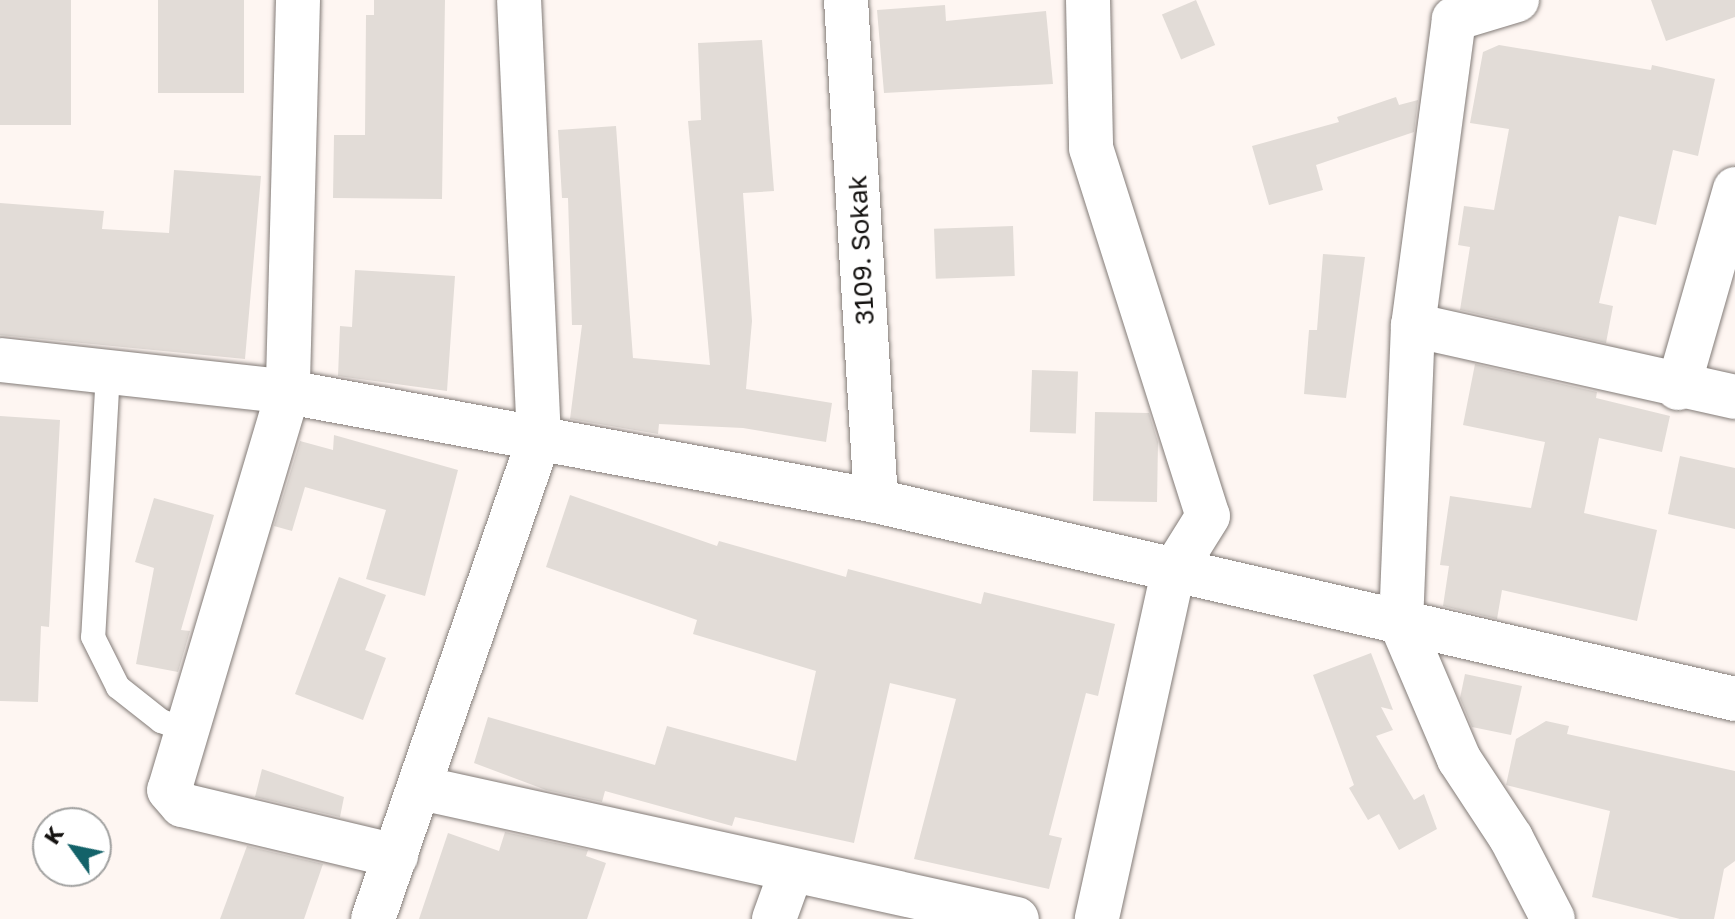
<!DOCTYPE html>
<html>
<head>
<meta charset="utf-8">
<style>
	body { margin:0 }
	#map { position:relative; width:1735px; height:919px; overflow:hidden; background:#fef6f2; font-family:"Golos Text",sans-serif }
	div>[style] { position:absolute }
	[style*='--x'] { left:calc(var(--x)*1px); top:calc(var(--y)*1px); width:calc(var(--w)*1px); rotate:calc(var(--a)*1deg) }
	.building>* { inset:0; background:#e2dcd7; transform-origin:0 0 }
	.roads { filter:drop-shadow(0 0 2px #837c78) drop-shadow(0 0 2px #837c78) }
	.lane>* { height:24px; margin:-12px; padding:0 12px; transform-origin:12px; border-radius:12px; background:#fff }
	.street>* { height:44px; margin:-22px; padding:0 22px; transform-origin:22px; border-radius:22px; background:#fff }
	span { translate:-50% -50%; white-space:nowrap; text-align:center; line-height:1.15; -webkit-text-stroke:6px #fff; paint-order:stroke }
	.street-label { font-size:26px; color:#151311 }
	.north { position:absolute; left:32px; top:807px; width:80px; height:80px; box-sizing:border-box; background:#fff; border:2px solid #a1a1a0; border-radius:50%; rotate:303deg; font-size:22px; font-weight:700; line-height:32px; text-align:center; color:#151311 }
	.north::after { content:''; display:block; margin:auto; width:28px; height:36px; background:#136269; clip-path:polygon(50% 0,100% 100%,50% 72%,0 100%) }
</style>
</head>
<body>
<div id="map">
	<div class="building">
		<i style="left:0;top:0;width:71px;height:125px"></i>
		<i style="left:158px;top:0;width:86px;height:93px"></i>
		<i style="clip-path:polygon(374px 0,445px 0,442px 199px,333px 198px,334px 135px,365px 135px,366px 15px,374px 15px)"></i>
		<i style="left:1196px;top:0;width:49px;height:37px;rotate:67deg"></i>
		<i style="clip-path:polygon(1651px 0,1735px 0,1735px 17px,1666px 41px)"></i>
		<i style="clip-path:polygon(945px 5px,946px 21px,1046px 11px,1053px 84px,884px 93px,877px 10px)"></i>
		<i style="clip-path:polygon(762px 40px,774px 191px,743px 193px,752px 321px,746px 389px,832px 403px,826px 442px,743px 428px,659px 424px,658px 434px,570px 419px,582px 325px,572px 325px,568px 198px,562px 198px,558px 130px,616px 126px,633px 358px,710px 365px,688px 121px,701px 120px,698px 43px)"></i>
		<i style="clip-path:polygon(1499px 45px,1651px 70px,1652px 65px,1715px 79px,1698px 156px,1673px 150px,1656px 225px,1619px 216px,1599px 303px,1613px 306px,1606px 343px,1460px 310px,1470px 247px,1458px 245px,1464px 206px,1494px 210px,1509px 129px,1470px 123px,1483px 52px)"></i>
		<i style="clip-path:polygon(1396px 97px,1399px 105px,1418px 100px,1414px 132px,1316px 165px,1323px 190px,1269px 205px,1252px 146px,1339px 122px,1337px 117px)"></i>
		<i style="clip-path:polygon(174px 170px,261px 176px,245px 359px,0 335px,0 203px,104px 211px,102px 229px,169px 233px)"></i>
		<i style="left:1013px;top:226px;width:50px;height:79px;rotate:88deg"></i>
		<i style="clip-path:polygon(1323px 254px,1365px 257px,1346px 398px,1304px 394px,1309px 330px,1317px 330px)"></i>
		<i style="clip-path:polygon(355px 270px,455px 276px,447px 391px,338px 376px,340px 326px,352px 327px)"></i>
		<i style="clip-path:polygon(1475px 364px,1597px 392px,1596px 398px,1670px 416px,1662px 452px,1599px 438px,1584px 513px,1657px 530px,1637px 621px,1502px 590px,1497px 619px,1443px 606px,1449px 566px,1440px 565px,1450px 496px,1531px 508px,1545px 442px,1463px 425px)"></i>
		<i style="left:1032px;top:370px;width:46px;height:62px;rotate:2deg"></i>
		<i style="clip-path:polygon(1095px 412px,1149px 413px,1158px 442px,1157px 502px,1093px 501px)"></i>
		<i style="clip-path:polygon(0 416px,60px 420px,49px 627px,41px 626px,38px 702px,0 701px)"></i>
		<i style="clip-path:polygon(334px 435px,458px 470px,425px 596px,366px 579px,386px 510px,305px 487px,292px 531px,274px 526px,300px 441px,333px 450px)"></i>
		<i style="clip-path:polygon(1680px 456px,1735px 468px,1735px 529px,1668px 514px)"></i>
		<i style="clip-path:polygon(570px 495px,717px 546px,719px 541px,846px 577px,848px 569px,981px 604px,984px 592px,1115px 624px,1098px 696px,1086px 693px,1049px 835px,1062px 838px,1049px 889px,914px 859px,956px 699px,890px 683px,854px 843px,735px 817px,732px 826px,605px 791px,602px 802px,546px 790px,474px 763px,488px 717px,655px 765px,667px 726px,796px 761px,816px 671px,693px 634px,697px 620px,546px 567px)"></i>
		<i style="clip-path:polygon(154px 498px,214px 515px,181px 630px,190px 631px,178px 672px,136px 664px,154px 568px,135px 562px)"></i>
		<i style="clip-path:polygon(339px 577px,386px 595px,365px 650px,386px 658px,363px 720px,295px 694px)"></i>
		<i style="clip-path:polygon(1371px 653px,1393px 710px,1381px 707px,1393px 730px,1376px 736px,1414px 800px,1424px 794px,1437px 829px,1399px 850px,1379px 814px,1368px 820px,1349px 788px,1354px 785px,1313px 675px)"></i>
		<i style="clip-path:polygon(1465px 674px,1522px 686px,1511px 735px,1472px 727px,1460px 698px)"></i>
		<i style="clip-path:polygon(1546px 721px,1569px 726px,1567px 734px,1735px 771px,1735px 861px,1724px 869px,1714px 919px,1680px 919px,1592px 897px,1610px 811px,1506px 785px,1516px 739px)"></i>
		<i style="clip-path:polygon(262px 769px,344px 797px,340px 817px,255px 797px)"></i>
		<i style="clip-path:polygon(505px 832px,588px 850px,586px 856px,606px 863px,587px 919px,419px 919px,448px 833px,499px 851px)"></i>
		<i style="clip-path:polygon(247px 846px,323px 864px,304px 919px,220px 919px)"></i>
	</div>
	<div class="roads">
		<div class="lane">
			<i style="--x:108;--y:372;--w:265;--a:93.2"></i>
			<i style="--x:93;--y:637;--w:56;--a:63.4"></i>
			<i style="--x:118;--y:687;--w:55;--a:38.3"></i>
			<i style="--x:161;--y:721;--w:27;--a:20"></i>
		</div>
		<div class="street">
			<i style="--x:298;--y:0;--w:392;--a:91.5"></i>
			<i style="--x:288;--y:392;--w:415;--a:106.6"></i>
			<i style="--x:169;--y:790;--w:20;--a:49"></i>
			<i style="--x:182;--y:805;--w:220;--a:13.4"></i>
			<i style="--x:846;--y:0;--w:502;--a:86.57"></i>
			<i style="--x:1088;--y:0;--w:148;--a:88.8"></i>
			<i style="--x:1091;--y:148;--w:386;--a:72.4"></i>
			<i style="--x:1208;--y:516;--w:66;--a:122"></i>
			<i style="--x:1173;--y:572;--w:355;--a:102.4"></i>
			<i style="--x:1517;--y:0;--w:66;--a:163.2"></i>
			<i style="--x:1454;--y:19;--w:309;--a:97.6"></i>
			<i style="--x:1413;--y:325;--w:298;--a:92.3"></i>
			<i style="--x:1401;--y:623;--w:148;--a:66.9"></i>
			<i style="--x:1459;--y:759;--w:95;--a:56.6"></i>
			<i style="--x:1511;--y:838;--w:91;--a:62.6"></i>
			<i style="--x:1413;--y:325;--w:330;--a:12.6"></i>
			<i style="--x:0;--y:360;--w:290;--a:6.3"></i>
			<i style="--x:288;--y:392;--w:598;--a:10.5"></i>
			<i style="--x:876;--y:501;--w:882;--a:12.98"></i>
			<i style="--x:1678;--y:388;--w:207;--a:-74"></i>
			<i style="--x:421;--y:788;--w:610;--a:12.4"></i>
			<i style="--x:373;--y:919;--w:508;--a:-70.92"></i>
			<i style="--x:539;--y:439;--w:439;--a:-92.6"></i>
			<i style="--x:774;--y:919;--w:50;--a:-70.1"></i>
		</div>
	</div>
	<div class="street-label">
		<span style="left:861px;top:250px;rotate:-93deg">3109. Sokak</span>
	</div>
	<div class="north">K</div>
</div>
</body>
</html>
